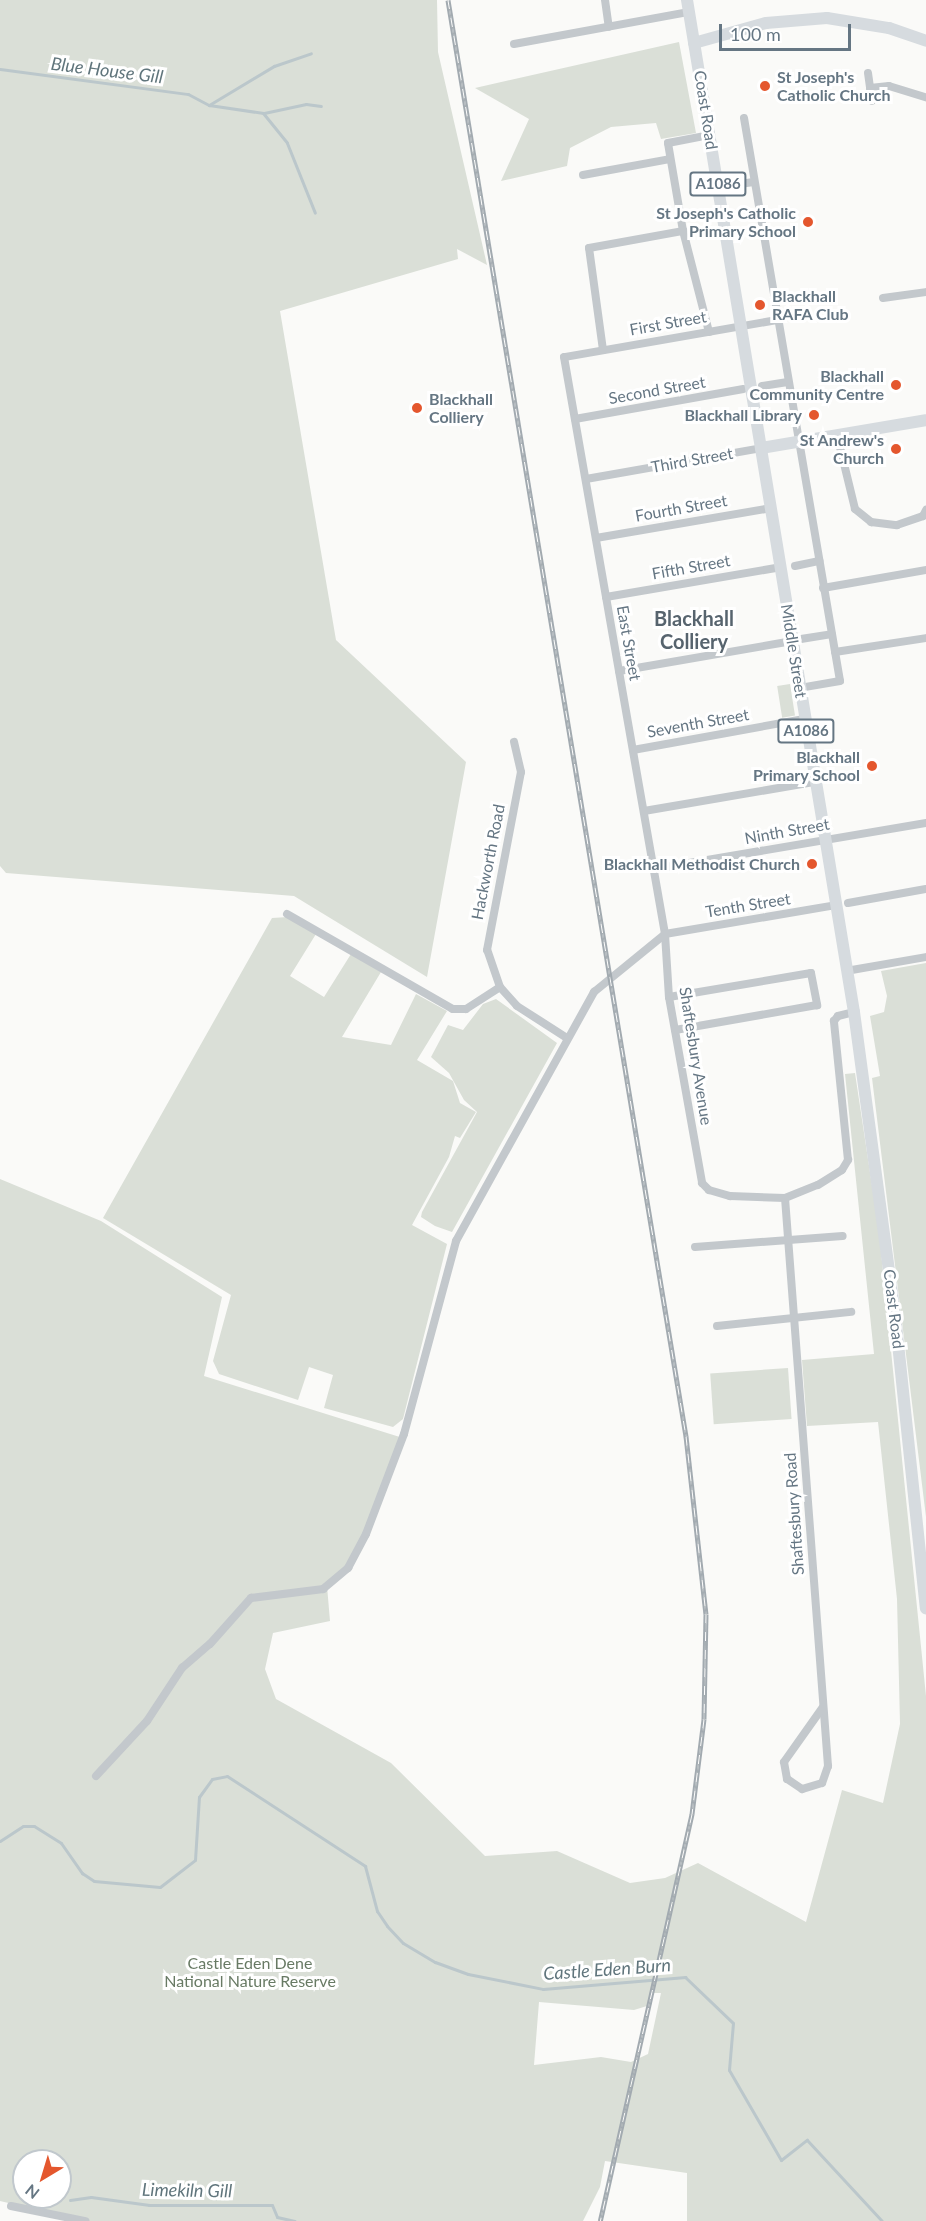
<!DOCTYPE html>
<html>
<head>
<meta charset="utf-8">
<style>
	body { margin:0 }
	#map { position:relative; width:926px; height:2221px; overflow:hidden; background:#fafaf8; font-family:Lato,sans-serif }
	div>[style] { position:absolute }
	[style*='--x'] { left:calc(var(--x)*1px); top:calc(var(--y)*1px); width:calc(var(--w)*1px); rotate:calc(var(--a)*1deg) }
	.green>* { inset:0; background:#dadfd7; transform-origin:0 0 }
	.stream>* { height:3px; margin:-1.5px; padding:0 1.5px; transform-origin:1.5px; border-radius:1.5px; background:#bbc7cb }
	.street>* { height:8px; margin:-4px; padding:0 4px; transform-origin:4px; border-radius:4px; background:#c3c8cc }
	.secondary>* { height:12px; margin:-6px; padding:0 6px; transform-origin:6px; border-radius:6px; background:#d6dbdf }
	.primary>* { height:12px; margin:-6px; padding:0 6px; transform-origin:6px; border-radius:6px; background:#d6dbdf }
	.rail>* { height:5px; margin-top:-2.5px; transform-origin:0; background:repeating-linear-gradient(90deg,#fff 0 9px,#a2aab0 0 18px); box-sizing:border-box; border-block:2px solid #a2aab0 }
	.dots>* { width:16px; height:16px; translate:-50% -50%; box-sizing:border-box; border:3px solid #fff; border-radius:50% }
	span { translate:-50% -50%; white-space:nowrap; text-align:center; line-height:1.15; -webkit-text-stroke:6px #fff; paint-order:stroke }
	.shield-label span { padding:2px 4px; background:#fff; border:2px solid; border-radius:4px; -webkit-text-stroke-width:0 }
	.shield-label { font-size:15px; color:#657683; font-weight:700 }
	.poi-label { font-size:16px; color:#657683; font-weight:700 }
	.left { translate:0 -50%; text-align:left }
	.right { translate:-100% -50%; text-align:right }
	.street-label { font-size:16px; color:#657683 }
	.park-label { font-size:16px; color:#687a64 }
	.water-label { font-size:18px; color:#60757c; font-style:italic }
	.quarter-label { font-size:20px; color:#57646e; font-weight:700 }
	.north { position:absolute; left:12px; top:2149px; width:60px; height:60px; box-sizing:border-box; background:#fff; border:2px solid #c1c8cd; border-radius:50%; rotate:218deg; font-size:16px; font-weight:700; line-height:24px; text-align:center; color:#657683 }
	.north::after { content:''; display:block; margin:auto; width:21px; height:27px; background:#e4572e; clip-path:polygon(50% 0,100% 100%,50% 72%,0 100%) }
	.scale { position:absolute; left:719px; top:24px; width:132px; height:27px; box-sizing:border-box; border:3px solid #657683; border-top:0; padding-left:8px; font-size:18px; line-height:21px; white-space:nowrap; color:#657683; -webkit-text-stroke:4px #fff; paint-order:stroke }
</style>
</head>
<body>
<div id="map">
	<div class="green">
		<i style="clip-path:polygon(0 0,437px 0,438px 52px,487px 265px,457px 249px,458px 259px,280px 311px,336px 640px,466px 762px,427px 977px,294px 896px,6px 873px,0 866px)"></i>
		<i style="clip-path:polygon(679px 42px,696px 133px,661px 139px,656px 123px,611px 127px,570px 148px,567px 166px,501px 181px,529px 119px,475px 88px)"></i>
		<i style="left:790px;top:684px;width:32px;height:13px;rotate:81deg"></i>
		<i style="clip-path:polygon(288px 917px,316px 934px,290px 976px,324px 997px,351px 954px,381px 972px,342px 1037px,391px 1045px,416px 994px,447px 1011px,417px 1060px,453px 1081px,460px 1103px,476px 1112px,460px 1138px,455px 1136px,449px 1157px,412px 1225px,447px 1244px,403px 1419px,393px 1427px,324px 1408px,333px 1375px,309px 1367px,298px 1400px,219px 1374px,213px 1361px,231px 1295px,103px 1218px,272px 918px)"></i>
		<i style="clip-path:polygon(926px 963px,926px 1517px,872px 1078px,880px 1076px,870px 1016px,884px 1012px,887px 996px,881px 971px)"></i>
		<i style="clip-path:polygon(496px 999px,557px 1043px,452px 1232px,435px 1226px,421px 1217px,422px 1212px,477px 1112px,464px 1100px,449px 1073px,431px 1057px,448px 1025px,463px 1030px,483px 1004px)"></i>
		<i style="clip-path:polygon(evenodd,855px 1073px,879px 1232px,926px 1696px,926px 2221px,687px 2221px,687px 2173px,605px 2161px,600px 2187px,583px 2221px,85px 2221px,0 2201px,0 1179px,101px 1221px,222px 1297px,204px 1376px,403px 1438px,348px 1568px,327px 1586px,330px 1621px,273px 1633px,265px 1669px,276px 1699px,391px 1763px,485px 1856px,557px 1851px,630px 1883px,665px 1878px,698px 1863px,806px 1922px,842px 1790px,883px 1803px,900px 1724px,897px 1599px,878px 1422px,807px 1426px,802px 1360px,874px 1354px,845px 1074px,855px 1073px,650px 1993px,661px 1993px,648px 2054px,631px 2062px,601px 2057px,534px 2065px,539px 2002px,634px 2010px,647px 2006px,650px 1993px,855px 1073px,24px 2161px,60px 2161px,60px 2197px,24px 2197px,24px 2161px)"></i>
		<i style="left:788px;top:1368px;width:51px;height:78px;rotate:86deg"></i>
	</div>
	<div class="stream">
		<i style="--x:0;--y:69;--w:190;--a:7.6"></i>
		<i style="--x:188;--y:94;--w:24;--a:28"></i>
		<i style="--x:209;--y:105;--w:55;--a:8.4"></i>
		<i style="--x:263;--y:113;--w:38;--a:51"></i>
		<i style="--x:287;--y:143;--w:75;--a:68.2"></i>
		<i style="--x:209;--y:105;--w:76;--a:-31"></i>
		<i style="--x:274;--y:66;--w:39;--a:-19"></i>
		<i style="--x:264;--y:113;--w:43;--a:-12.1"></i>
		<i style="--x:306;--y:104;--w:15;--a:8"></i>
		<i style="--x:0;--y:1841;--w:27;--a:-33"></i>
		<i style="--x:23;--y:1826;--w:11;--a:0"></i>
		<i style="--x:34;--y:1826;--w:32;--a:32"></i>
		<i style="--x:61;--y:1843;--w:37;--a:55"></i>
		<i style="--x:82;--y:1873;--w:14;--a:34"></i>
		<i style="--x:94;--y:1881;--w:66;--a:5.2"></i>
		<i style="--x:160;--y:1887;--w:44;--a:-37.6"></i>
		<i style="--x:195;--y:1860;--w:63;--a:-86.4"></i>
		<i style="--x:199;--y:1797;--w:22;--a:-54"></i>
		<i style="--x:212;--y:1779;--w:15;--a:-11"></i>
		<i style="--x:227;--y:1776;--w:165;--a:33.1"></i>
		<i style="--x:365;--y:1866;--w:47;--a:75.1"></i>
		<i style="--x:377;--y:1911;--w:18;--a:56"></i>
		<i style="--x:387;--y:1926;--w:23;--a:47"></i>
		<i style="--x:403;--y:1943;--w:37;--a:31"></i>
		<i style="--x:435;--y:1962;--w:35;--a:20"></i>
		<i style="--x:468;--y:1974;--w:76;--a:11.3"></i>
		<i style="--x:543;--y:1989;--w:143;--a:-4.8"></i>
		<i style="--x:685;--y:1977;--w:66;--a:43.8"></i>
		<i style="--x:733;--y:2023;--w:47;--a:94.9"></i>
		<i style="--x:729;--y:2070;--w:104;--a:60"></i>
		<i style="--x:781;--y:2160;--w:33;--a:-38"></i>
		<i style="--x:807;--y:2140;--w:110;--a:47.2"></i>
		<i style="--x:70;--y:2200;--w:21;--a:-8"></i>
		<i style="--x:91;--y:2197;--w:59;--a:7.9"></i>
		<i style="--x:149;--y:2205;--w:123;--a:0"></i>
		<i style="--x:272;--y:2205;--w:13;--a:67"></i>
		<i style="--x:277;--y:2217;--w:18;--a:13"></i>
	</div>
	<div class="street">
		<i style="--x:605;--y:0;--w:27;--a:82"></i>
		<i style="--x:514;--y:44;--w:178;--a:-10.4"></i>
		<i style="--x:868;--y:73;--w:28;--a:82"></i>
		<i style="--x:870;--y:88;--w:19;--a:-6"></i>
		<i style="--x:889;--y:86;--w:39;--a:17"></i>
		<i style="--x:744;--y:118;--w:571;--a:80.32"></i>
		<i style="--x:840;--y:681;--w:42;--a:170.3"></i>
		<i style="--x:583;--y:175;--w:88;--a:-10.4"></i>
		<i style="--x:718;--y:187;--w:36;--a:-8"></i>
		<i style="--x:883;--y:298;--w:43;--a:-7.9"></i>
		<i style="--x:777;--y:320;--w:216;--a:170.1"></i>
		<i style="--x:564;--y:357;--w:586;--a:80.07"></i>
		<i style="--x:665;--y:934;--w:63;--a:86.4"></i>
		<i style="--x:669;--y:997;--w:189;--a:79.9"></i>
		<i style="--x:702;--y:1183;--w:10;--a:45"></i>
		<i style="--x:709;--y:1190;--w:22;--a:16"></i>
		<i style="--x:730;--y:1196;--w:55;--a:2.1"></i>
		<i style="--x:785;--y:1198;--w:35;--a:-22"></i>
		<i style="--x:818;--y:1185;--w:28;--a:-32"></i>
		<i style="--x:842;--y:1170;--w:12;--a:-59"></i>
		<i style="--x:848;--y:1160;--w:140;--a:-95.8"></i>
		<i style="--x:834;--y:1021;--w:6;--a:-51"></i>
		<i style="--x:838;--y:1016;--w:16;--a:-14"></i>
		<i style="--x:709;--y:332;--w:104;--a:-104.4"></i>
		<i style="--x:683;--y:231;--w:89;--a:-99.7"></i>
		<i style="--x:668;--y:143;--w:43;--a:-10.8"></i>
		<i style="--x:603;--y:350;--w:103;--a:-97.8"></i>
		<i style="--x:589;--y:248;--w:96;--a:-10.3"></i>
		<i style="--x:762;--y:386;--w:26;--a:-9"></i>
		<i style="--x:575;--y:419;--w:171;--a:-10.1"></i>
		<i style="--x:837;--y:435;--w:76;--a:76.3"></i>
		<i style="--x:855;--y:509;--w:21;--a:39"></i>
		<i style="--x:871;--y:522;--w:26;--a:7"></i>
		<i style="--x:897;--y:525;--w:28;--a:-19"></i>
		<i style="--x:923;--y:516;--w:7;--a:-63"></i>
		<i style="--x:586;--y:479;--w:178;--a:-10"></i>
		<i style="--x:596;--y:538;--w:178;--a:-9.7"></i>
		<i style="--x:795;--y:566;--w:25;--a:-12"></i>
		<i style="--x:823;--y:588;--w:105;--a:-9.9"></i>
		<i style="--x:606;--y:597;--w:178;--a:-9.7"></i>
		<i style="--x:801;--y:639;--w:31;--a:-9"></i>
		<i style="--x:835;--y:652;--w:92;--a:-8.7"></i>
		<i style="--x:619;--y:671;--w:176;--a:-9.8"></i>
		<i style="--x:633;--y:750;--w:174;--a:-10.3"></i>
		<i style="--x:644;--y:811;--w:172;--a:-9.7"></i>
		<i style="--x:654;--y:869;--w:276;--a:-9.6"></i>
		<i style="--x:848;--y:903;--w:79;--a:-10.2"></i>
		<i style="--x:287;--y:914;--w:191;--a:29.8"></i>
		<i style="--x:453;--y:1009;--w:13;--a:0"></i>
		<i style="--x:466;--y:1009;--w:40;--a:-32.9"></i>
		<i style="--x:500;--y:987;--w:25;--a:48"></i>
		<i style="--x:517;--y:1006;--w:59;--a:32.6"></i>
		<i style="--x:846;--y:971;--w:81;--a:-9.9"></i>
		<i style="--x:500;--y:987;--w:39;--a:-109"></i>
		<i style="--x:487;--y:950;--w:181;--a:-79.2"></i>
		<i style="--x:521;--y:772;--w:31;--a:-103"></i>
		<i style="--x:669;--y:997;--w:144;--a:-9.6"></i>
		<i style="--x:811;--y:973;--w:33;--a:79"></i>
		<i style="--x:817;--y:1005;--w:144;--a:170"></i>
		<i style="--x:785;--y:1198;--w:570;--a:85.67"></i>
		<i style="--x:828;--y:1766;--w:18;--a:109"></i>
		<i style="--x:822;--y:1783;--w:21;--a:163"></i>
		<i style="--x:802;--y:1789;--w:18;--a:-146"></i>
		<i style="--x:787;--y:1779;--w:17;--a:-100"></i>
		<i style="--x:784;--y:1762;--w:67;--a:-54.7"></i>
		<i style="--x:695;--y:1247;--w:148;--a:-4.3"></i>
		<i style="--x:717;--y:1326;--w:135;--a:-6"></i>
		<i style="--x:96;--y:1776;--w:75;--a:-47.2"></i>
		<i style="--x:147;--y:1721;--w:64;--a:-56.6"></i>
		<i style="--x:182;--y:1668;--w:37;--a:-41"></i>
		<i style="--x:210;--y:1644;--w:62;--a:-48.3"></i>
		<i style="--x:251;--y:1598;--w:73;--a:-7.1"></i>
		<i style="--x:323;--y:1589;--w:33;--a:-40"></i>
		<i style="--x:348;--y:1568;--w:38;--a:-62"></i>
		<i style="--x:366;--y:1534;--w:107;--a:-69.2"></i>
		<i style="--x:404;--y:1434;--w:200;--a:-74.9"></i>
		<i style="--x:456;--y:1241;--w:285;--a:-61"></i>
		<i style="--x:594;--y:992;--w:92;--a:-39.2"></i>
		<i style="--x:665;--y:934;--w:173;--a:-9.6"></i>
		<i style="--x:11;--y:2206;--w:76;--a:11.5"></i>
	</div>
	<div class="secondary">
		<i style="--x:694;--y:43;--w:75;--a:-15.5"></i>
		<i style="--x:766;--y:23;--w:61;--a:-4.7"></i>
		<i style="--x:827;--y:18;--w:63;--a:9.2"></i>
		<i style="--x:889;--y:28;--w:39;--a:19"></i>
		<i style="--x:761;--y:448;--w:167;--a:-9.6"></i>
	</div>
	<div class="primary">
		<i style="--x:687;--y:0;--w:1026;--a:80.63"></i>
		<i style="--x:854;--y:1012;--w:306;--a:82.3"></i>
		<i style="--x:895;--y:1315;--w:295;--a:84"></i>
	</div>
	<div class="rail">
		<i style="--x:448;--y:0;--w:1456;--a:80.59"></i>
		<i style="--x:686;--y:1436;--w:179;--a:83.6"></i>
		<i style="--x:706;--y:1614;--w:105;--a:91.1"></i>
		<i style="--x:704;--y:1719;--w:96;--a:97.2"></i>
		<i style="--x:692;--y:1814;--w:417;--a:102.7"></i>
	</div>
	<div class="dots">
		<i style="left:765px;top:86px;background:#e4572e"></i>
		<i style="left:808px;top:222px;background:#e4572e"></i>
		<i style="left:760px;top:305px;background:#e4572e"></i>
		<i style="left:896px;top:385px;background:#e4572e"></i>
		<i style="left:417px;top:408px;background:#e4572e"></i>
		<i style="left:814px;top:415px;background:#e4572e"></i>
		<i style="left:896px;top:449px;background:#e4572e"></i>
		<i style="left:872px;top:766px;background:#e4572e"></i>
		<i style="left:812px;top:864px;background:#e4572e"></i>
	</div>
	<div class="shield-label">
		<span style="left:718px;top:184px">A1086</span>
		<span style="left:806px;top:731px">A1086</span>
	</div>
	<div class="poi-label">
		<span class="left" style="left:777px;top:86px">St Joseph's<br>Catholic Church</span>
		<span class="right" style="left:796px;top:222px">St Joseph's Catholic<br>Primary School</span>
		<span class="left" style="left:772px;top:305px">Blackhall<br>RAFA Club</span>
		<span class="right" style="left:884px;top:385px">Blackhall<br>Community Centre</span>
		<span class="left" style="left:429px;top:408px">Blackhall<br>Colliery</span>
		<span class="right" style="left:802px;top:415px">Blackhall Library</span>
		<span class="right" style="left:884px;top:449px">St Andrew's<br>Church</span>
		<span class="right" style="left:860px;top:766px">Blackhall<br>Primary School</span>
		<span class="right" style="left:800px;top:864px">Blackhall Methodist Church</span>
	</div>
	<div class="street-label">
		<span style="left:706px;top:110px;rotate:81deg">Coast Road</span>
		<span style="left:668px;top:323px;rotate:-10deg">First Street</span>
		<span style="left:657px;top:390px;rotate:-10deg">Second Street</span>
		<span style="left:692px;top:460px;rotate:-10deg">Third Street</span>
		<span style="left:681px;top:508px;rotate:-10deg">Fourth Street</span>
		<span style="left:691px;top:567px;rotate:-10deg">Fifth Street</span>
		<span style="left:629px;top:643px;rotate:80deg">East Street</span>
		<span style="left:794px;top:651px;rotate:81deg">Middle Street</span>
		<span style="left:698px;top:723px;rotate:-10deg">Seventh Street</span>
		<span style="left:787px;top:831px;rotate:-10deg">Ninth Street</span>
		<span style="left:488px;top:862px;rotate:-79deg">Hackworth Road</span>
		<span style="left:748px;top:905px;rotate:-9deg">Tenth Street</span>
		<span style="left:696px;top:1056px;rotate:81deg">Shaftesbury Avenue</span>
		<span style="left:894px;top:1309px;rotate:83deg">Coast Road</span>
		<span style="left:794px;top:1514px;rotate:-94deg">Shaftesbury Road</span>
	</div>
	<div class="park-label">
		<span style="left:250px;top:1972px">Castle Eden Dene<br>National Nature Reserve</span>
	</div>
	<div class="water-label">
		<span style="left:107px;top:70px;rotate:7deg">Blue House Gill</span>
		<span style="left:607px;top:1969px;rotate:-4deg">Castle Eden Burn</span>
		<span style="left:187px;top:2190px;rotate:1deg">Limekiln Gill</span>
	</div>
	<div class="quarter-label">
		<span style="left:694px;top:630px">Blackhall<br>Colliery</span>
	</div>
	<div class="north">N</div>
	<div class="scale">100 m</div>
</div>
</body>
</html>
